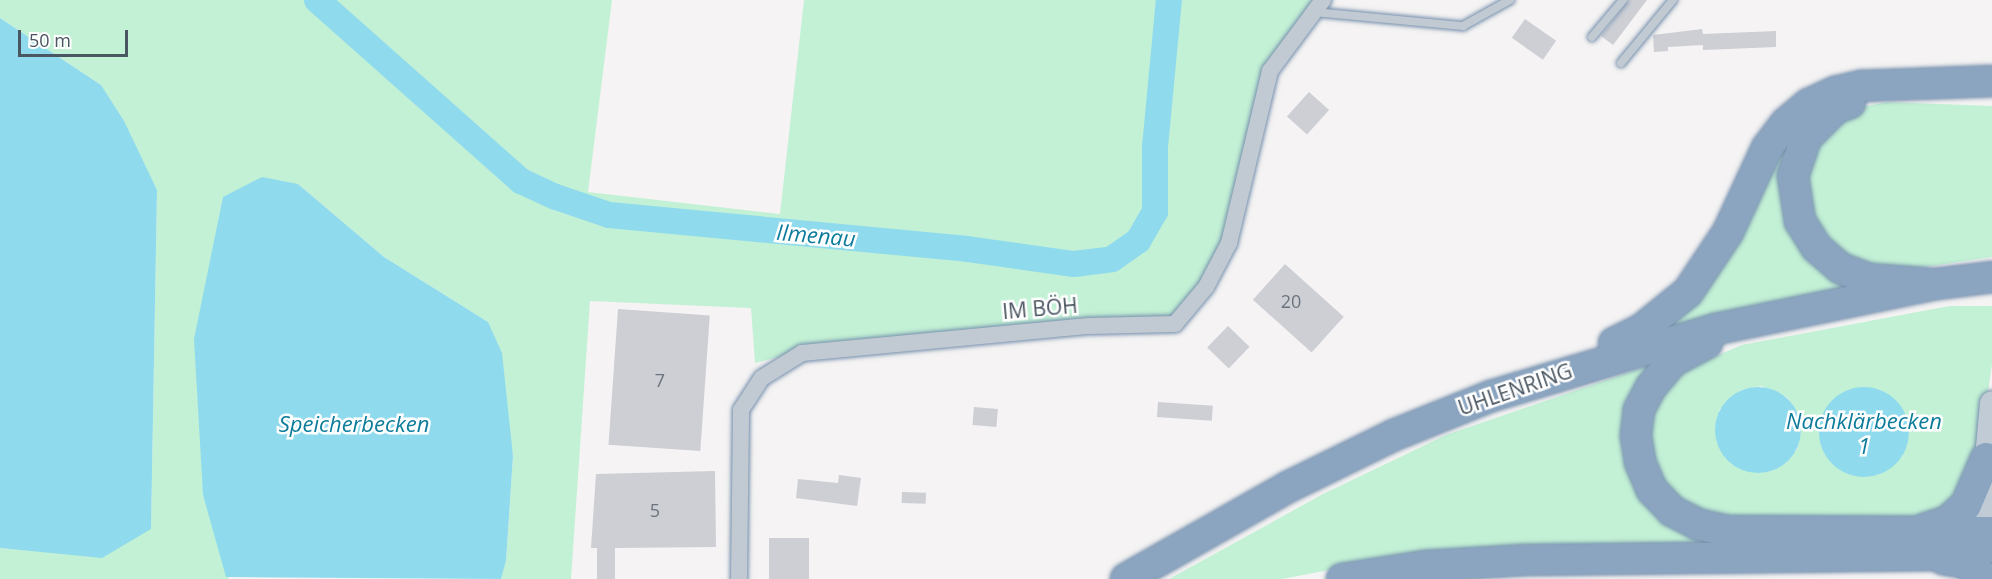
<!DOCTYPE html>
<html>
<head>
<meta charset="utf-8">
<style>
	body { margin:0 }
	#map { position:relative; width:1992px; height:579px; overflow:hidden; background:#f5f3f3; font-family:"Open Sans",sans-serif }
	div>[style] { position:absolute }
	[style*='--x'] { left:calc(var(--x)*1px); top:calc(var(--y)*1px); width:calc(var(--w)*1px); rotate:calc(var(--a)*1deg) }
	.green>* { inset:0; background:#c3f1d5 }
	.water>* { inset:0; background:#90daee }
	.round { border-radius:50% }
	.river>* { height:26px; margin:-13px; padding:0 13px; transform-origin:13px; border-radius:13px; background:#90daee }
	.building>* { inset:0; background:#cdcfd5; transform-origin:0 0 }
	.roads { filter:drop-shadow(0 0 2px #7690ad) drop-shadow(0 0 2px #7690ad) }
	.lane>* { height:8px; margin:-4px; padding:0 4px; transform-origin:4px; border-radius:4px; background:#c1cad2 }
	.street>* { height:16px; margin:-8px; padding:0 8px; transform-origin:8px; border-radius:8px; background:#c1cad2 }
	.secondary>* { height:24px; margin:-12px; padding:0 12px; transform-origin:12px; border-radius:12px; background:#c1cbd6 }
	.highway>* { height:30px; margin:-15px; padding:0 15px; transform-origin:15px; border-radius:15px; background:#8ba5c1 }
	span { translate:-50% -50%; white-space:nowrap; text-align:center; line-height:1.15; -webkit-text-stroke:5px #fff; paint-order:stroke }
	.number-label { font-size:18px; color:#6b747e }
	.number-label span { -webkit-text-stroke-width:0 }
	.street-label { font-size:21px; color:#4a5661 }
	.water-label { font-size:22px; color:#0c7c9b; font-style:italic }
	.scale { position:absolute; left:18px; top:30px; width:110px; height:27px; box-sizing:border-box; border:3px solid #4a5661; border-top:0; padding-left:8px; font-size:18px; line-height:21px; white-space:nowrap; color:#4a5661; -webkit-text-stroke:4px #fff; paint-order:stroke }
</style>
</head>
<body>
<div id="map">
	<div class="green">
		<i style="clip-path:polygon(0 0,612px 0,588px 192px,780px 214px,804px 0,1317px 0,1265px 70px,1224px 238px,1201px 280px,1172px 317px,819px 347px,755px 363px,751px 308px,590px 301px,571px 579px,501px 579px,506px 561px,513px 456px,488px 322px,384px 257px,298px 184px,203px 495px,229px 579px,0 579px,0 548px,32px 551px,151px 529px,157px 190px,101px 85px,0 18px)"></i>
		<i style="clip-path:polygon(1887px 102px,1992px 106px,1992px 257px,1899px 271px,1845px 262px,1807px 217px,1801px 196px,1813px 144px,1862px 107px)"></i>
		<i style="clip-path:polygon(1801px 119px,1786px 185px,1863px 287px,1660px 331px,1734px 236px)"></i>
		<i style="clip-path:polygon(evenodd,1949px 306px,1992px 306px,1992px 364px,1984px 421px,1967px 487px,1942px 517px,1761px 528px,1677px 505px,1648px 459px,1651px 413px,1660px 393px,1682px 370px,1742px 345px,1949px 306px,1761px 386px,1788px 398px,1798px 414px,1801px 432px,1797px 449px,1786px 463px,1771px 471px,1719px 410px,1741px 390px,1761px 386px,1949px 306px,1857px 388px,1907px 417px,1909px 427px,1902px 457px,1877px 475px,1838px 468px,1824px 453px,1824px 412px,1838px 396px,1857px 388px)"></i>
		<i style="clip-path:polygon(1662px 361px,1634px 409px,1668px 516px,1972px 545px,1523px 545px,1424px 552px,1282px 579px,1169px 579px,1323px 494px,1446px 435px)"></i>
	</div>
	<div class="water">
		<i style="clip-path:polygon(0 18px,101px 85px,124px 121px,157px 190px,151px 529px,102px 558px,0 548px)"></i>
		<i style="clip-path:polygon(262px 177px,298px 184px,384px 257px,488px 322px,502px 353px,513px 456px,506px 561px,501px 579px,226px 577px,203px 495px,194px 339px,223px 197px)"></i>
		<i class="round" style="left:1715px;top:387px;width:86px;height:86px"></i>
		<i class="round" style="left:1819px;top:387px;width:90px;height:90px"></i>
	</div>
	<div class="river">
		<i style="--x:317;--y:0;--w:273;--a:41.6"></i>
		<i style="--x:521;--y:181;--w:38;--a:25"></i>
		<i style="--x:556;--y:197;--w:56;--a:18.8"></i>
		<i style="--x:609;--y:215;--w:360;--a:5.4"></i>
		<i style="--x:967;--y:249;--w:108;--a:8"></i>
		<i style="--x:1074;--y:264;--w:38;--a:-7"></i>
		<i style="--x:1112;--y:259;--w:32;--a:-35"></i>
		<i style="--x:1138;--y:241;--w:34;--a:-60"></i>
		<i style="--x:1155;--y:212;--w:65;--a:-90"></i>
		<i style="--x:1155;--y:147;--w:148;--a:-84.6"></i>
	</div>
	<div class="building">
		<i style="clip-path:polygon(1629px 0,1647px 0,1613px 45px,1601px 36px)"></i>
		<i style="left:1525px;top:19px;width:38px;height:23px;rotate:35deg"></i>
		<i style="clip-path:polygon(1702px 29px,1703px 34px,1776px 31px,1776px 47px,1703px 50px,1703px 45px,1668px 47px,1668px 51px,1654px 52px,1653px 35px)"></i>
		<i style="left:1309px;top:92px;width:27px;height:33px;rotate:42deg"></i>
		<i style="left:1285px;top:264px;width:79px;height:48px;rotate:42deg"></i>
		<i style="left:618px;top:309px;width:92px;height:136px;rotate:4deg"></i>
		<i style="left:1228px;top:326px;width:30px;height:30px;rotate:44deg"></i>
		<i style="left:1158px;top:402px;width:55px;height:15px;rotate:4deg"></i>
		<i style="left:974px;top:407px;width:24px;height:18px;rotate:5deg"></i>
		<i style="clip-path:polygon(715px 471px,716px 547px,615px 548px,615px 579px,597px 579px,597px 548px,591px 548px,596px 474px)"></i>
		<i style="clip-path:polygon(839px 475px,861px 478px,857px 506px,796px 498px,798px 479px,838px 483px)"></i>
		<i style="left:902px;top:492px;width:24px;height:11px;rotate:2deg"></i>
		<i style="left:769px;top:538px;width:40px;height:41px"></i>
	</div>
	<div class="roads">
		<div class="lane">
			<i style="--x:1314;--y:12;--w:150;--a:5.4"></i>
			<i style="--x:1463;--y:26;--w:54;--a:-29"></i>
			<i style="--x:1592;--y:37;--w:48;--a:-50"></i>
			<i style="--x:1621;--y:63;--w:82;--a:-50.5"></i>
		</div>
		<div class="street">
			<i style="--x:739;--y:579;--w:169;--a:-89.3"></i>
			<i style="--x:741;--y:410;--w:38;--a:-57"></i>
			<i style="--x:762;--y:378;--w:47;--a:-32"></i>
			<i style="--x:802;--y:353;--w:288;--a:-5.4"></i>
			<i style="--x:1089;--y:326;--w:86;--a:-1.3"></i>
			<i style="--x:1175;--y:324;--w:48;--a:-50"></i>
			<i style="--x:1206;--y:287;--w:50;--a:-62.4"></i>
			<i style="--x:1229;--y:243;--w:177;--a:-76.6"></i>
			<i style="--x:1270;--y:71;--w:89;--a:-53.3"></i>
		</div>
		<div class="secondary">
			<i style="--x:1991;--y:548;--w:68;--a:-95"></i>
			<i style="--x:1985;--y:480;--w:77;--a:-84.8"></i>
		</div>
		<div class="highway">
			<i style="--x:1850;--y:103;--w:15;--a:160"></i>
			<i style="--x:1836;--y:108;--w:42;--a:135"></i>
			<i style="--x:1806;--y:138;--w:40;--a:108.9"></i>
			<i style="--x:1793;--y:176;--w:46;--a:81.2"></i>
			<i style="--x:1800;--y:221;--w:31;--a:58"></i>
			<i style="--x:1816;--y:247;--w:32;--a:41"></i>
			<i style="--x:1840;--y:268;--w:31;--a:21"></i>
			<i style="--x:1869;--y:279;--w:66;--a:4.3"></i>
			<i style="--x:1935;--y:284;--w:57;--a:-7"></i>
			<i style="--x:1614;--y:343;--w:30;--a:-26"></i>
			<i style="--x:1641;--y:330;--w:60;--a:-39"></i>
			<i style="--x:1688;--y:292;--w:72;--a:-56.3"></i>
			<i style="--x:1728;--y:232;--w:93;--a:-65.1"></i>
			<i style="--x:1767;--y:148;--w:31;--a:-53"></i>
			<i style="--x:1786;--y:123;--w:30;--a:-40"></i>
			<i style="--x:1809;--y:104;--w:29;--a:-25"></i>
			<i style="--x:1835;--y:92;--w:28;--a:-13"></i>
			<i style="--x:1862;--y:86;--w:130;--a:-2.2"></i>
			<i style="--x:1707;--y:343;--w:40;--a:152"></i>
			<i style="--x:1672;--y:362;--w:33;--a:130"></i>
			<i style="--x:1651;--y:387;--w:26;--a:118"></i>
			<i style="--x:1639;--y:410;--w:26;--a:97"></i>
			<i style="--x:1636;--y:436;--w:26;--a:81"></i>
			<i style="--x:1640;--y:462;--w:30;--a:67"></i>
			<i style="--x:1652;--y:490;--w:29;--a:46"></i>
			<i style="--x:1672;--y:511;--w:28;--a:27"></i>
			<i style="--x:1697;--y:524;--w:31;--a:13"></i>
			<i style="--x:1727;--y:531;--w:262;--a:0.2"></i>
			<i style="--x:1924;--y:529;--w:25;--a:-18"></i>
			<i style="--x:1948;--y:521;--w:24;--a:-42"></i>
			<i style="--x:1966;--y:505;--w:51;--a:-66.9"></i>
			<i style="--x:1943;--y:559;--w:22;--a:10"></i>
			<i style="--x:1965;--y:563;--w:27;--a:36"></i>
			<i style="--x:1126;--y:579;--w:186;--a:-29.6"></i>
			<i style="--x:1288;--y:487;--w:118;--a:-26.1"></i>
			<i style="--x:1394;--y:435;--w:105;--a:-21.9"></i>
			<i style="--x:1491;--y:396;--w:235;--a:-16.6"></i>
			<i style="--x:1716;--y:329;--w:224;--a:-11.6"></i>
			<i style="--x:1342;--y:579;--w:84;--a:-8.9"></i>
			<i style="--x:1425;--y:566;--w:100;--a:-3.4"></i>
			<i style="--x:1525;--y:560;--w:413;--a:-0.7"></i>
			<i style="--x:1938;--y:555;--w:54;--a:-8.6"></i>
		</div>
	</div>
	<div class="number-label">
		<span style="left:1291px;top:301px">20</span>
		<span style="left:660px;top:380px">7</span>
		<span style="left:655px;top:510px">5</span>
	</div>
	<div class="street-label">
		<span style="left:1040px;top:308px;rotate:-5deg">IM BÖH</span>
		<span style="left:1515px;top:389px;rotate:-19deg">UHLENRING</span>
	</div>
	<div class="water-label">
		<span style="left:816px;top:235px;rotate:5deg">Ilmenau</span>
		<span style="left:1864px;top:433px">Nachklärbecken<br>1</span>
		<span style="left:354px;top:424px">Speicherbecken</span>
	</div>
	<div class="scale">50 m</div>
</div>
</body>
</html>
